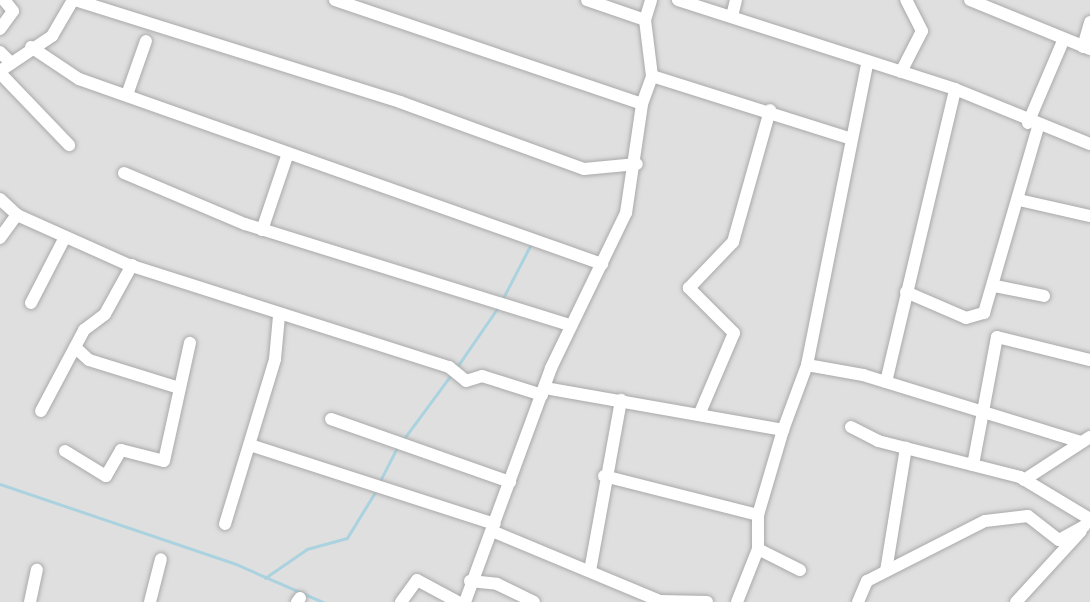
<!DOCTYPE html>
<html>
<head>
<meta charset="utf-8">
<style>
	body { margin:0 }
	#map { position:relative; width:1090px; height:602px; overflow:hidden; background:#f2efe9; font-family:"Source Sans 3",sans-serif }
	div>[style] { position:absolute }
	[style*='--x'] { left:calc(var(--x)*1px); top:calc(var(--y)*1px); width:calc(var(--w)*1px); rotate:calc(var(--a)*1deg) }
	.residential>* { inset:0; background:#e0dfdf; transform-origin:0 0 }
	.stream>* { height:2.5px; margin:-1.25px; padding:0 1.25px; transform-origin:1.25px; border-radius:1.25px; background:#aad3df }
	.roads { filter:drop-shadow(0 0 2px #a9a9a9) drop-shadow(0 0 2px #a9a9a9) }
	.minor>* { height:12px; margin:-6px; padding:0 6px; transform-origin:6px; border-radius:6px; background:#fff }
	span { translate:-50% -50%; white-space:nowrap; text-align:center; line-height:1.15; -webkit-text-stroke:5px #fff; paint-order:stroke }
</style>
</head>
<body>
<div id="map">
	<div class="residential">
		<i style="left:0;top:0;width:1090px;height:602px"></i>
	</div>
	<div class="stream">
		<i style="--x:502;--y:300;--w:63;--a:-62.6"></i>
		<i style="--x:457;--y:367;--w:74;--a:-55.5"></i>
		<i style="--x:403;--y:440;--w:81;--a:-53.6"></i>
		<i style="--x:379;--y:483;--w:39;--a:-63"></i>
		<i style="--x:0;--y:484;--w:249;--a:18.7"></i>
		<i style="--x:236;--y:564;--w:95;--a:23.6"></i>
		<i style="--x:265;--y:578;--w:51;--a:-34.6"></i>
		<i style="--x:307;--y:549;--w:41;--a:-15.4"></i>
		<i style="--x:347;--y:538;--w:57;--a:-58.5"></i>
	</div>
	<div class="roads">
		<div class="minor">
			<i style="--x:75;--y:0;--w:341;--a:17.4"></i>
			<i style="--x:400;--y:102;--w:196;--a:20"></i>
			<i style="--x:584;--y:169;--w:53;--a:-5.4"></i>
			<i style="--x:335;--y:0;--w:324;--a:18.7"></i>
			<i style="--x:587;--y:0;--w:61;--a:19"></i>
			<i style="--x:678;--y:0;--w:291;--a:17.8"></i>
			<i style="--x:955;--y:89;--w:146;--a:22.2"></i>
			<i style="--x:970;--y:0;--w:130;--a:22.2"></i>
			<i style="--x:732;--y:16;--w:16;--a:-76"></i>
			<i style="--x:0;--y:29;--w:22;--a:-54"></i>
			<i style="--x:13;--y:11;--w:14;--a:-129"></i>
			<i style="--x:31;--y:47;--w:58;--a:33.7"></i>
			<i style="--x:79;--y:79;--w:555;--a:19.48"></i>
			<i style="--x:1083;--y:47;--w:26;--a:-74"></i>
			<i style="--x:0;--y:52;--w:16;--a:45"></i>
			<i style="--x:0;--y:71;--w:63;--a:-33.9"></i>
			<i style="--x:52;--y:36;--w:42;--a:-59.7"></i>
			<i style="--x:901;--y:72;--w:46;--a:-62.9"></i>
			<i style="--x:922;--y:31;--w:35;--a:-117"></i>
			<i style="--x:0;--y:73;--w:100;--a:46.2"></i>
			<i style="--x:652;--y:76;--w:207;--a:17.5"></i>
			<i style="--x:128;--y:92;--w:54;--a:-70.6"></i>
			<i style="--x:1028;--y:123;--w:89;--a:-66.9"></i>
			<i style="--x:124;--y:173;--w:131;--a:22.9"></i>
			<i style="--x:245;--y:224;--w:339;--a:17.3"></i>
			<i style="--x:0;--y:199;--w:23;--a:43"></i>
			<i style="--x:17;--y:215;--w:123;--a:24.1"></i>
			<i style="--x:129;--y:265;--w:336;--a:17.7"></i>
			<i style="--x:449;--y:367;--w:22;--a:39"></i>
			<i style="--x:466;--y:381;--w:17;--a:-17"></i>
			<i style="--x:482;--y:376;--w:63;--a:17.6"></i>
			<i style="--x:1019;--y:200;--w:73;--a:12.7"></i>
			<i style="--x:262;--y:230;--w:81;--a:-71.3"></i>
			<i style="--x:0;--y:238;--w:29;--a:-54"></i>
			<i style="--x:995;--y:286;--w:50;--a:11.5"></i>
			<i style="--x:906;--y:292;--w:65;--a:23.4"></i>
			<i style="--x:966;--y:318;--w:19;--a:-16"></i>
			<i style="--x:984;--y:313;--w:194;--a:-73.8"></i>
			<i style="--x:31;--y:303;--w:74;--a:-62.7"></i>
			<i style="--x:77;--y:349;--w:16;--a:43"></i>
			<i style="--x:89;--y:360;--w:91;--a:17.2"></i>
			<i style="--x:807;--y:365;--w:57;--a:10.1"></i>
			<i style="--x:863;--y:375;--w:228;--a:17.1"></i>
			<i style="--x:886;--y:382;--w:301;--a:-76.7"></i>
			<i style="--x:545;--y:388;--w:242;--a:10"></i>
			<i style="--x:783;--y:430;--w:69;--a:-69.7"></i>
			<i style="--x:807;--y:365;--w:310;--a:-78.7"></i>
			<i style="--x:41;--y:411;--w:92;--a:-62"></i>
			<i style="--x:84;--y:330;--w:26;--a:-37"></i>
			<i style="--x:105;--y:314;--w:56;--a:-61.1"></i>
			<i style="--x:699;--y:415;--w:89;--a:-66.9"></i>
			<i style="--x:734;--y:333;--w:64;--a:-135"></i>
			<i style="--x:689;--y:288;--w:64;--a:-46.3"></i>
			<i style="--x:733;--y:242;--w:137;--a:-74.3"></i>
			<i style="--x:331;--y:419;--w:190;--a:19.4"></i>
			<i style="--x:851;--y:427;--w:30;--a:27"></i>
			<i style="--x:878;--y:441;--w:146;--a:14.2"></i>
			<i style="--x:1020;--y:477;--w:82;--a:31"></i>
			<i style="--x:250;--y:445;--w:257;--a:17.9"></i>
			<i style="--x:65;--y:451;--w:48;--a:31.4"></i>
			<i style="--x:106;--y:476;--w:30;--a:-60"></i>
			<i style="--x:121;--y:450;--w:44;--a:14.3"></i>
			<i style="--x:164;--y:461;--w:121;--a:-77.6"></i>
			<i style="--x:973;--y:465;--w:130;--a:-79.4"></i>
			<i style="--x:997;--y:337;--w:96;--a:13.9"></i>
			<i style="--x:604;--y:476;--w:159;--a:14.2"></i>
			<i style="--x:1024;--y:480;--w:79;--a:-33.1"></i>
			<i style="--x:225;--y:524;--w:172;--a:-73.1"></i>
			<i style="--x:275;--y:359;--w:43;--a:-84.7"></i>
			<i style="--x:492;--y:531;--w:182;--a:22.6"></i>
			<i style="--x:660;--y:601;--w:47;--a:1.2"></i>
			<i style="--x:758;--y:549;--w:47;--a:26.6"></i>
			<i style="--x:590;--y:571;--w:174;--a:-79.7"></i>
			<i style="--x:886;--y:571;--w:125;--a:-80.8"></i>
			<i style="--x:470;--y:581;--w:27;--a:6"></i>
			<i style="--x:497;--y:584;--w:41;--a:25.9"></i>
			<i style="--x:30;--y:602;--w:33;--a:-78"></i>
			<i style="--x:150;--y:602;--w:44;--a:-75.7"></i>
			<i style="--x:297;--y:602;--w:5;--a:-53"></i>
			<i style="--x:401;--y:602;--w:27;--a:-54"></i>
			<i style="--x:417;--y:580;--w:47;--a:28.2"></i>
			<i style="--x:465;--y:602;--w:249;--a:-69.8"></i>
			<i style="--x:551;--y:368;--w:172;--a:-64.2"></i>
			<i style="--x:626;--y:213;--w:110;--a:-81.6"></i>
			<i style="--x:642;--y:104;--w:30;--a:-70"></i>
			<i style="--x:652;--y:76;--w:56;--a:-97.1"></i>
			<i style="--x:645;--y:20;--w:21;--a:-73"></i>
			<i style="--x:737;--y:602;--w:57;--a:-68.4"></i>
			<i style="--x:758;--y:549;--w:34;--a:-90"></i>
			<i style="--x:758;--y:515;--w:89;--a:-73.6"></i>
			<i style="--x:858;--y:602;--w:23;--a:-67"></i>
			<i style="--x:867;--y:581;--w:132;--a:-27"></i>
			<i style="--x:985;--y:521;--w:43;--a:-6.6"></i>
			<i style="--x:1028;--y:516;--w:39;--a:38"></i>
			<i style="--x:1059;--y:540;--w:29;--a:-29"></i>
			<i style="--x:1016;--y:602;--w:96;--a:-47.5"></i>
		</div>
	</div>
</div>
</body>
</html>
